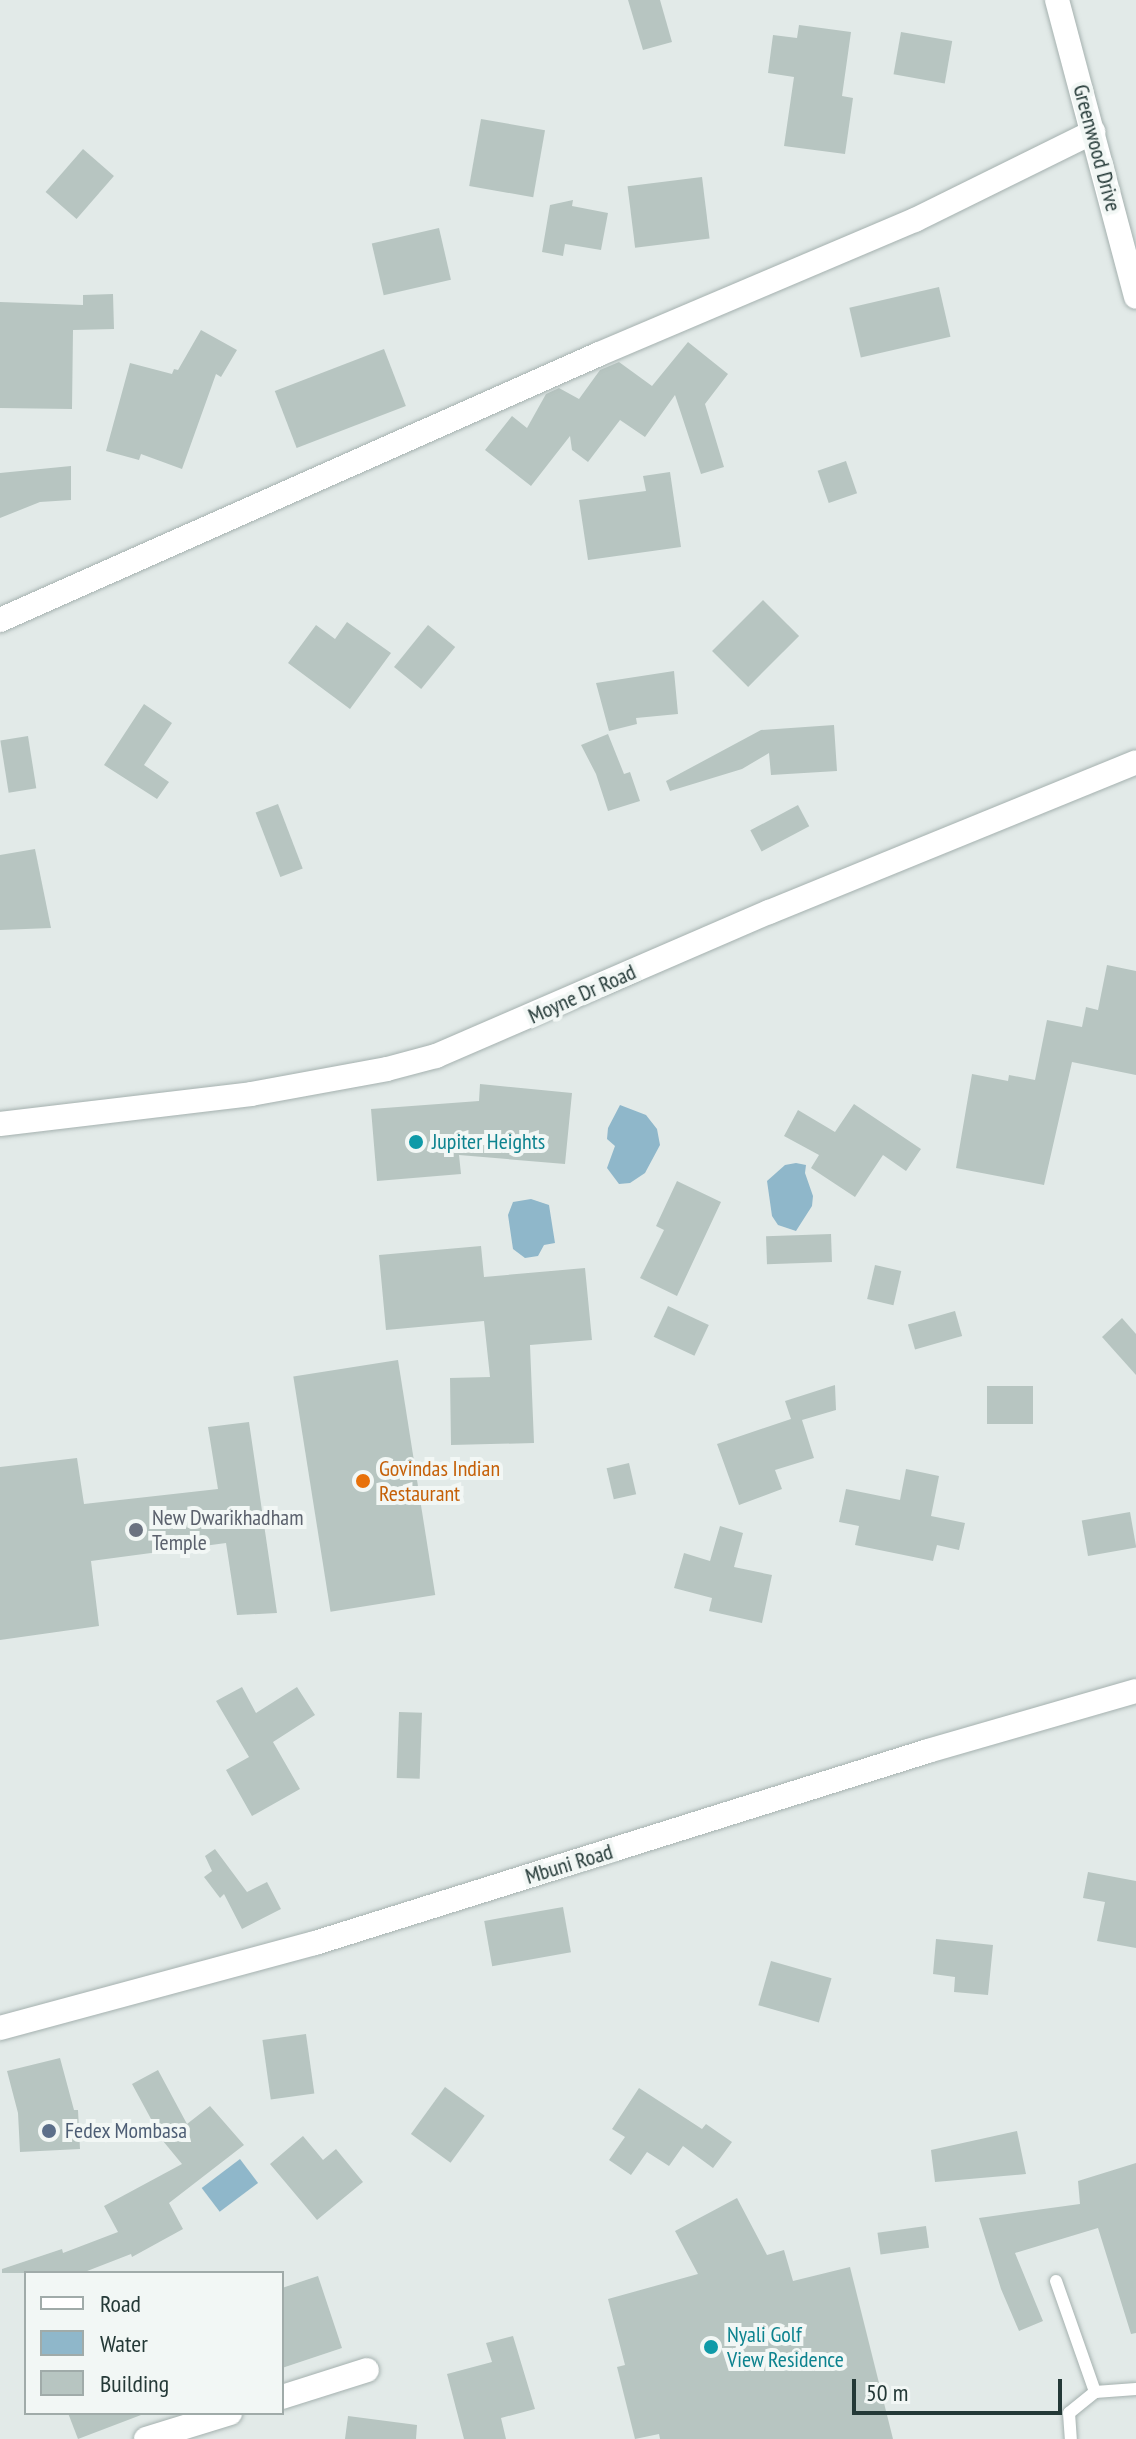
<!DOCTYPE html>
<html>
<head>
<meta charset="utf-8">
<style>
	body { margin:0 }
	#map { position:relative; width:1136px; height:2439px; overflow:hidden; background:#e2eae8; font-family:"PT Sans Narrow",sans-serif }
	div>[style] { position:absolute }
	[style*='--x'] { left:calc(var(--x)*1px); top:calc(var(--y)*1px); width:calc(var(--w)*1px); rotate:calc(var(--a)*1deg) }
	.water>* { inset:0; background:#8fb7ca; transform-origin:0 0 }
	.building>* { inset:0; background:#b7c5c1; transform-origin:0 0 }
	.roads { filter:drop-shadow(0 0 2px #a5b1af) drop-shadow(0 0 2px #a5b1af) }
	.service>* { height:12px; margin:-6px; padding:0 6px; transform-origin:6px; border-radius:6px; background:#fff }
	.minor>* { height:24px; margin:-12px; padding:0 12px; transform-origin:12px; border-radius:12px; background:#fff }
	.secondary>* { height:24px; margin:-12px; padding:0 12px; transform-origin:12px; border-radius:12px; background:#fff }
	.dots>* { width:22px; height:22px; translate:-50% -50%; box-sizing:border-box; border:4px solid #f2f7f5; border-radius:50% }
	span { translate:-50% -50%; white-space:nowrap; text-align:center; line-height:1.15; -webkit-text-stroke:8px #f2f7f5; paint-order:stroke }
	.street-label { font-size:22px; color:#243937 }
	.culture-label { font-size:22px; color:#0d838f }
	.left { translate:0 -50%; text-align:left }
	.food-label { font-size:22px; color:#c56008 }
	.worship-label { font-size:22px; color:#5b616d }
	.service-label { font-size:22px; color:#4e5e75 }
	.legend { position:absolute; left:24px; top:2271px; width:260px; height:144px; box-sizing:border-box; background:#f2f7f5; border:2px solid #a0aba9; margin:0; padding:10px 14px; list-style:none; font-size:24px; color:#243937 }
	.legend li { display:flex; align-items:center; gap:16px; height:40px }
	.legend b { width:40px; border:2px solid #a0aba9 }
	.scale { position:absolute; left:852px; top:2379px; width:210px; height:36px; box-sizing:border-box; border:4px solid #243937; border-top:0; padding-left:10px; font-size:24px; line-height:28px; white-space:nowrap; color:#243937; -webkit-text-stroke:6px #f2f7f5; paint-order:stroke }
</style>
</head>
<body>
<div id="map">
	<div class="water">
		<i style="clip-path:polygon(620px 1105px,646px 1115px,657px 1129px,660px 1145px,645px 1173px,630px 1183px,619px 1184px,607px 1168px,615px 1146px,607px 1139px,608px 1128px)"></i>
		<i style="clip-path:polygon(796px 1163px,806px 1165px,805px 1173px,813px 1196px,812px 1206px,796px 1231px,778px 1225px,772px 1216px,767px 1181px,785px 1165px)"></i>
		<i style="clip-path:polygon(531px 1199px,549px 1205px,555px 1243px,544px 1245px,538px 1256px,525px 1258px,513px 1249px,508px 1215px,513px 1202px)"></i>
		<i style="left:240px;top:2159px;width:30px;height:48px;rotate:53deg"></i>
	</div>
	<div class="building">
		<i style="clip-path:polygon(628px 0,660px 0,672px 42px,643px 50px)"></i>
		<i style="clip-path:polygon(799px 25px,851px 32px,842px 96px,853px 98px,845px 154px,784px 146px,794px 77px,768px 73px,773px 35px,797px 38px)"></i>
		<i style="left:901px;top:32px;width:52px;height:43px;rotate:10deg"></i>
		<i style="left:481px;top:119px;width:65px;height:68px;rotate:10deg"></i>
		<i style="left:83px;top:149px;width:41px;height:57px;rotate:41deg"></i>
		<i style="left:702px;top:177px;width:62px;height:75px;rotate:83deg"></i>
		<i style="clip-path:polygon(573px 200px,572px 206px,608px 213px,601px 250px,565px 244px,563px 256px,542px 252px,550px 205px)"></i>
		<i style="left:439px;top:228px;width:53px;height:69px;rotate:77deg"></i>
		<i style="left:939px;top:287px;width:51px;height:92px;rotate:77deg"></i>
		<i style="clip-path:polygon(113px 294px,114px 329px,73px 330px,72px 409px,0 408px,0 302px,83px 305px,83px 295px)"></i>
		<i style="clip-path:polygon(201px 330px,237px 350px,221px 377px,216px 374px,182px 469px,141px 454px,139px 460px,106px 451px,130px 363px,172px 374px,174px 369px,178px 370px)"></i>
		<i style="clip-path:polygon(688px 342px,728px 374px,705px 404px,724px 467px,701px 474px,675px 395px,645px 437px,620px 420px,588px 462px,572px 450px,570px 436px,531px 486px,485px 450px,512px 416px,527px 428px,546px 394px,559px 388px,579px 399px,600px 370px,619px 362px,652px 386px)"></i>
		<i style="left:384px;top:349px;width:61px;height:117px;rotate:69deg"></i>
		<i style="left:846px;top:461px;width:34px;height:30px;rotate:71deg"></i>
		<i style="clip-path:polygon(71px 466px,71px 500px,40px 502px,0 518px,0 473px)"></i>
		<i style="clip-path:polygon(670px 472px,681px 547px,588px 560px,579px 500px,646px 491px,643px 476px)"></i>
		<i style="left:763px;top:600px;width:51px;height:72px;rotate:45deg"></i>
		<i style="clip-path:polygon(347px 622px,391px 653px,350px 709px,288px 663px,316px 625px,335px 639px)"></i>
		<i style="left:428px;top:625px;width:35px;height:54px;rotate:39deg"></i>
		<i style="clip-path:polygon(674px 671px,678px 714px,636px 718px,637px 724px,609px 731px,596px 683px)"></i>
		<i style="clip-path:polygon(144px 704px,172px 723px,144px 765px,169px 782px,157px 799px,104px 765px)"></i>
		<i style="clip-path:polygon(834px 725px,837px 771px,771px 775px,769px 753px,742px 769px,670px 791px,666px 781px,761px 730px)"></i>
		<i style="clip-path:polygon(608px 734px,624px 774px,630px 772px,640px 801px,608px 811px,596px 774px,581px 745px)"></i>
		<i style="left:28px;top:736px;width:53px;height:28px;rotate:81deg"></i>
		<i style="left:278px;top:804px;width:69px;height:24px;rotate:69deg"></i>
		<i style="left:798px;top:805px;width:24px;height:54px;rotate:62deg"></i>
		<i style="clip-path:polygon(35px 849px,51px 928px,0 930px,0 855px)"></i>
		<i style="clip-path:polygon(1107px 965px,1136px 971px,1136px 1075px,1072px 1062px,1044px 1185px,956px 1168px,972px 1074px,1008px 1081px,1009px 1075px,1035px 1080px,1047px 1020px,1082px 1027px,1086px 1007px,1098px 1010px)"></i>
		<i style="clip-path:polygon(480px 1084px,572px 1093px,565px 1164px,459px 1155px,461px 1174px,377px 1181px,371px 1109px,479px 1101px)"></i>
		<i style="clip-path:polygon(854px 1104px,921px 1149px,906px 1171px,883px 1155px,855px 1197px,811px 1168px,819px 1155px,784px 1136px,798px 1110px,835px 1132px)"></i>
		<i style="clip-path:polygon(677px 1181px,721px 1202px,677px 1296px,640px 1278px,664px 1230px,656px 1226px)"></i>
		<i style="left:831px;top:1234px;width:28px;height:65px;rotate:88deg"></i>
		<i style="clip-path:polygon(481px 1246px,484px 1277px,585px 1268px,592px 1340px,530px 1345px,534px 1443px,451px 1445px,450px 1378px,490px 1377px,484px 1321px,386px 1330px,379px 1255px)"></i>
		<i style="left:875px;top:1265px;width:27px;height:35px;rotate:13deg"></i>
		<i style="left:668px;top:1306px;width:45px;height:34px;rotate:25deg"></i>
		<i style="left:955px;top:1311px;width:26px;height:49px;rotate:74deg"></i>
		<i style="clip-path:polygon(1122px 1318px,1136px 1334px,1136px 1375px,1102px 1337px)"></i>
		<i style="left:398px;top:1360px;width:238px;height:106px;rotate:81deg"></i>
		<i style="clip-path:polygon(835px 1385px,836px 1410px,802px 1420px,814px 1458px,775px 1470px,782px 1489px,739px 1505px,717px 1444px,791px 1419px,785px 1401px)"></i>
		<i style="left:1033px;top:1386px;width:38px;height:46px;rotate:90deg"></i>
		<i style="clip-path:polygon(249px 1422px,277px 1613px,237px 1615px,226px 1543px,91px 1561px,99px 1626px,0 1640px,0 1467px,77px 1458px,84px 1504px,218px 1489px,208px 1427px)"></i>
		<i style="left:629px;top:1463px;width:32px;height:23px;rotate:77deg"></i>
		<i style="clip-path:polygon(906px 1469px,939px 1476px,931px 1516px,965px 1523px,959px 1550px,937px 1545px,933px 1561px,855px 1545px,859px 1526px,839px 1522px,846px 1489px,900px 1500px)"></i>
		<i style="left:1130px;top:1512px;width:36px;height:49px;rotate:80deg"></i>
		<i style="clip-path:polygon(720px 1526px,743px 1533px,734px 1567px,772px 1575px,762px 1623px,709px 1611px,712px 1598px,674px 1588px,684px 1553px,710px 1561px)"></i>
		<i style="clip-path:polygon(242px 1687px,256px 1713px,297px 1687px,315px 1715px,273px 1742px,300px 1789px,252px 1816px,226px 1770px,249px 1757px,216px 1701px)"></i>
		<i style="left:399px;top:1712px;width:23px;height:66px;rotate:2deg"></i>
		<i style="clip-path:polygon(215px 1849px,247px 1892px,267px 1882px,281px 1909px,242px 1929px,224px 1894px,220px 1898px,204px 1877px,212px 1871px,205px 1856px)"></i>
		<i style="clip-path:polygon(1088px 1872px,1136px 1881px,1136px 1948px,1097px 1941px,1105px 1902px,1083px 1898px)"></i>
		<i style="left:563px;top:1907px;width:46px;height:80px;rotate:80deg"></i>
		<i style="clip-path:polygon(936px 1939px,993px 1945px,988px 1995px,954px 1992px,955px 1977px,933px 1974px)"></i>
		<i style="left:771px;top:1961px;width:63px;height:46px;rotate:16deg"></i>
		<i style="left:306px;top:2034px;width:60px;height:44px;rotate:82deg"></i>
		<i style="clip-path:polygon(60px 2058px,74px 2110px,78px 2110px,80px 2149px,20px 2152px,18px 2113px,7px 2071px)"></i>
		<i style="clip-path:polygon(158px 2070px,187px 2124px,210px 2106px,244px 2145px,169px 2203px,183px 2229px,132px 2257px,131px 2254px,82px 2273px,2px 2273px,2px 2269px,62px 2249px,63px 2253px,118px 2232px,104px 2206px,182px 2164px,163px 2141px,132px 2084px)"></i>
		<i style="left:445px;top:2087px;width:49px;height:58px;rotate:36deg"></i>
		<i style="clip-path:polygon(639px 2088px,702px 2129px,706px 2124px,732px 2142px,713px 2168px,683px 2146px,669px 2166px,647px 2152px,631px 2175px,609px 2160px,625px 2137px,612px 2129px)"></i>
		<i style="clip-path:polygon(1017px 2131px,1026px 2174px,935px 2182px,931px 2150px)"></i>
		<i style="clip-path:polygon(303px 2136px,323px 2160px,336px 2149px,363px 2182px,317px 2220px,270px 2164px)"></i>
		<i style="clip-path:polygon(1136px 2163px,1136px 2333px,1131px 2334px,1098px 2228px,1015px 2253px,1043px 2321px,1019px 2331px,1001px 2289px,979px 2218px,1080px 2204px,1078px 2181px)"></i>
		<i style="clip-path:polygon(737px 2198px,767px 2255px,784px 2250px,793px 2281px,850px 2267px,893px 2439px,660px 2439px,659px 2434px,635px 2439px,617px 2367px,625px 2365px,608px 2299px,698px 2274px,675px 2231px)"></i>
		<i style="left:926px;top:2226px;width:22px;height:49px;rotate:82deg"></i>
		<i style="clip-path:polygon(318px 2276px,342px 2348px,282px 2368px,282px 2288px)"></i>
		<i style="clip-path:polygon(513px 2336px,535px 2409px,501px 2418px,506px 2439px,464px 2439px,447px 2374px,492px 2362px,486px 2343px)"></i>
		<i style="clip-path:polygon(68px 2413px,141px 2413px,141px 2415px,78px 2439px)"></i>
		<i style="clip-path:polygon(348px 2416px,417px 2425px,416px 2439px,345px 2439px)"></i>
	</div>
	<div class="roads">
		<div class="service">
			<i style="--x:1056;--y:2281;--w:118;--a:70.6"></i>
			<i style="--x:1095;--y:2392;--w:33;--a:141"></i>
			<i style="--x:1069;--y:2413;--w:26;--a:86"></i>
			<i style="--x:1095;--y:2392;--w:41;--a:-4.2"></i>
		</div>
		<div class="minor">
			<i style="--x:1057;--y:0;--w:307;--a:75.1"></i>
			<i style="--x:0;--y:620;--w:655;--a:-23.94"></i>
			<i style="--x:599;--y:354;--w:343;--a:-23"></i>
			<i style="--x:915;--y:220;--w:199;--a:-26.3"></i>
			<i style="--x:0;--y:2028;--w:326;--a:-15.1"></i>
			<i style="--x:315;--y:1943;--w:642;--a:-17.39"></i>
			<i style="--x:928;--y:1751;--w:216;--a:-16.1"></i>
			<i style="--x:282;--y:2397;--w:89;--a:-17.6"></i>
			<i style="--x:146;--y:2439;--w:88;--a:-17.2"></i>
		</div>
		<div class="secondary">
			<i style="--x:0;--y:1124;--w:253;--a:-6.8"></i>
			<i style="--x:251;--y:1094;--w:138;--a:-10.4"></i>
			<i style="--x:387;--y:1069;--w:51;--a:-14.9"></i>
			<i style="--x:436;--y:1056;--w:363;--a:-23.4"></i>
			<i style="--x:769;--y:912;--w:396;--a:-22.2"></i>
		</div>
	</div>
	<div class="dots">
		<i style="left:416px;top:1142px;background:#0f9aa8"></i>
		<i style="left:363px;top:1481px;background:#e8710a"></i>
		<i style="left:136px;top:1530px;background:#6b7280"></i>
		<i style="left:49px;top:2131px;background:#5c6f8a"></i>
		<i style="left:711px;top:2347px;background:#0f9aa8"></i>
	</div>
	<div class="street-label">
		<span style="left:1097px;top:148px;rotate:75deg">Greenwood Drive</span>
		<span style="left:582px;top:994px;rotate:-24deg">Moyne Dr Road</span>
		<span style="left:569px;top:1864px;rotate:-17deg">Mbuni Road</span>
	</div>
	<div class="culture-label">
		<span class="left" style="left:432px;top:1142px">Jupiter Heights</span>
		<span class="left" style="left:727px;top:2347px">Nyali Golf<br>View Residence</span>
	</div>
	<div class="food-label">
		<span class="left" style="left:379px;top:1481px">Govindas Indian<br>Restaurant</span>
	</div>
	<div class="worship-label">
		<span class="left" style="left:152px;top:1530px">New Dwarikhadham<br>Temple</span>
	</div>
	<div class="service-label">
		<span class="left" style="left:65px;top:2131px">Fedex Mombasa</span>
	</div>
	<ul class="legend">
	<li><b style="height:10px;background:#fff"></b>Road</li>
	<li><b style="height:22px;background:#8fb7ca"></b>Water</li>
	<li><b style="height:22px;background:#b7c5c1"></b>Building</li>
	</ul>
	<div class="scale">50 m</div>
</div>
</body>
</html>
